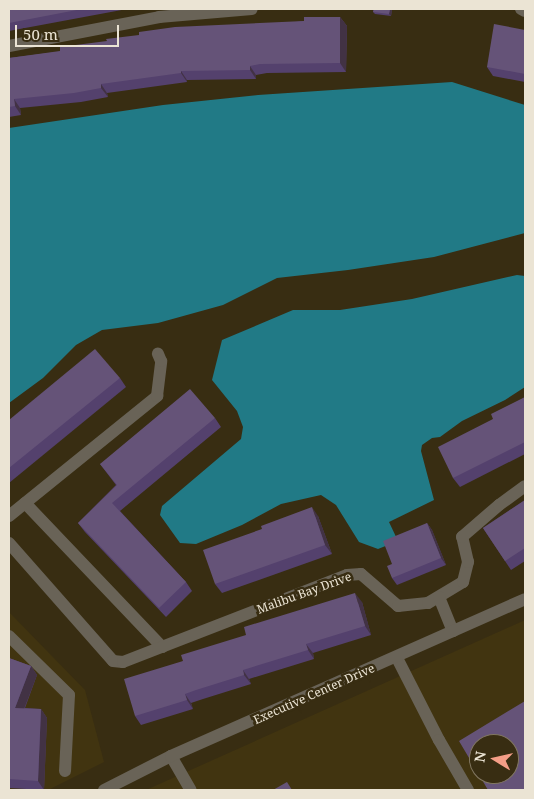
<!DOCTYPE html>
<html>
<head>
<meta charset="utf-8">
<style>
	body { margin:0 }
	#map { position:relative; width:534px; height:799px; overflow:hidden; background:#382d12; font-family:"Noto Serif",serif }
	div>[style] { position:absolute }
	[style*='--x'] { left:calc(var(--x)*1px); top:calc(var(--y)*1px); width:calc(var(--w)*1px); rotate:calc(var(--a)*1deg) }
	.built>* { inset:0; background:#413410 }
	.water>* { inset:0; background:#217a86 }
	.minor>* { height:12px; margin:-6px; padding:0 6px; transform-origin:6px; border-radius:6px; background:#696357 }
	.wall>* { inset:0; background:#54416d }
	.shaded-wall>* { inset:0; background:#423244 }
	.building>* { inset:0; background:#655378 }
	span { translate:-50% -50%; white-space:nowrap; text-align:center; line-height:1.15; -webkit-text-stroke:5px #382d12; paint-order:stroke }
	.street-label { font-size:12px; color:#ebe4d4 }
	.frame { position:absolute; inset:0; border:10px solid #ebe4d4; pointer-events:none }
	.north { position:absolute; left:469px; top:734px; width:50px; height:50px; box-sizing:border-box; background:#382d12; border:1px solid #807660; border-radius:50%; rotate:279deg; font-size:14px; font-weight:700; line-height:20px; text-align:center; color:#ebe4d4 }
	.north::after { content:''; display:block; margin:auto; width:18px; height:22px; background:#f49e87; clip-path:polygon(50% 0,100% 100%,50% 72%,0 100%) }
	.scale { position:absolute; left:15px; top:25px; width:104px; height:22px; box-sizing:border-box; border:2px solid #ebe4d4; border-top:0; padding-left:6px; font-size:15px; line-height:18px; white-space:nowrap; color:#ebe4d4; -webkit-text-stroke:4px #382d12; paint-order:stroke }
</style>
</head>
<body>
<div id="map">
	<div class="built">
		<i style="clip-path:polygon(9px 612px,85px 690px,104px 762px,48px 790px,9px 790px)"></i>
		<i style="clip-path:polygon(evenodd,525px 620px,525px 790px,146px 790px,525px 620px,479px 744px,509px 744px,509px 774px,479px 774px,479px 744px)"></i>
	</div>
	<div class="water">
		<i style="clip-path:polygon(452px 82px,525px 105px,525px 233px,434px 257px,348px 270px,277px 278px,223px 305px,158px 323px,102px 330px,76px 345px,43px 378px,9px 403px,9px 128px,163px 105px,258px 95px)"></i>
		<i style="clip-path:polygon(517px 275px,525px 276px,525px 387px,505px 400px,462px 421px,440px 437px,432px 438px,422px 445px,421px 451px,434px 500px,389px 522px,398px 541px,378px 549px,359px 542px,336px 505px,321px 495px,281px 504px,242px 525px,196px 544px,180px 543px,160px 515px,162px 506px,241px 439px,243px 427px,237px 411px,212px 380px,222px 340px,293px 310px,340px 310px,412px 299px)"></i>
	</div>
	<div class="minor">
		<i style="--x:521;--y:9;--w:4;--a:27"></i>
		<i style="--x:9;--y:46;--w:153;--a:-10.9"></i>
		<i style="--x:159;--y:17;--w:93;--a:-4.9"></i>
		<i style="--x:25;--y:503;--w:199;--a:46.4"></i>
		<i style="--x:9;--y:516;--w:191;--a:-39"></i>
		<i style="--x:157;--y:396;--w:35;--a:-83"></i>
		<i style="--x:161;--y:361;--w:8;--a:-113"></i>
		<i style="--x:9;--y:543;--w:157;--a:48.6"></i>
		<i style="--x:113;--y:661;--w:10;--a:6"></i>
		<i style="--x:123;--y:662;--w:240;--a:-21.2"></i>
		<i style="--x:347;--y:575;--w:14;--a:-4"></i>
		<i style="--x:361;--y:574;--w:49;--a:40.9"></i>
		<i style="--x:398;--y:606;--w:30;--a:-6"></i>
		<i style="--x:428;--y:603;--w:41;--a:-31"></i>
		<i style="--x:463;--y:582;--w:21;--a:-76"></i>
		<i style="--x:468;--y:562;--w:26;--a:-103"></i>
		<i style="--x:462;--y:537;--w:49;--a:-40.9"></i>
		<i style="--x:499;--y:505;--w:32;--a:-36"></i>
		<i style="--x:439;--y:597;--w:37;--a:68"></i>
		<i style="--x:9;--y:636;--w:84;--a:44.5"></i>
		<i style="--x:69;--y:695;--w:76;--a:93"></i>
		<i style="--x:397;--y:658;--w:92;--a:62.9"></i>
		<i style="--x:439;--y:740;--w:58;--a:59.9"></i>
		<i style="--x:171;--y:756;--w:39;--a:60"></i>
		<i style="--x:104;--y:790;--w:75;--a:-26.9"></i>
		<i style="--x:171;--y:756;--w:387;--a:-23.9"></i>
	</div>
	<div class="wall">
		<i style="clip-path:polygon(9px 9px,127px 9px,9px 31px)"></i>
		<i style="clip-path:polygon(374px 9px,392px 9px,391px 16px,375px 14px,373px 12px)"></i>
		<i style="clip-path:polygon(340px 17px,347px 26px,346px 72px,267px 73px,256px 75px,256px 79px,187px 80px,187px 82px,107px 93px,108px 97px,81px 102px,20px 108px,21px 115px,9px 117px,9px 58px,304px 21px)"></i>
		<i style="clip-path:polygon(525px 30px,525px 82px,493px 76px,487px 67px)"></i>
		<i style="clip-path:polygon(120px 378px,126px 387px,9px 483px,9px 420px)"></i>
		<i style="clip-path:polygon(525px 397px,525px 454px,460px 487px,453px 478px,493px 419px)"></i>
		<i style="clip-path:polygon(215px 418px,221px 427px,120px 511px,186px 582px,192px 591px,166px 617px,85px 532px,78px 523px,116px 485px,100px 464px)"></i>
		<i style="clip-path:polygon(525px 500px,525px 561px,511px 570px,483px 528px)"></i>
		<i style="clip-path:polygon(318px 516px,332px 554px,222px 593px,215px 584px,262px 529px)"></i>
		<i style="clip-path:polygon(427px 523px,432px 530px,446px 565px,397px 585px,392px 578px,392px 564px)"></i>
		<i style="clip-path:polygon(362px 602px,371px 635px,313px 653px,314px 659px,249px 679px,251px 684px,203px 699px,191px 703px,193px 709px,141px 725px,135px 716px,183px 661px)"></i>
		<i style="clip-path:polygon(9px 658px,31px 666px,37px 675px,25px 708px,41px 709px,47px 718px,44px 790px,9px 788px)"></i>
	</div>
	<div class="shaded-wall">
		<i style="clip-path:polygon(390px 9px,392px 9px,391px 16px,389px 14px)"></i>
		<i style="clip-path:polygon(340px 17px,347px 26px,346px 72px,340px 63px)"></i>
		<i style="clip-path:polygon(250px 66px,256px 75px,256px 79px,250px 70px)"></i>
		<i style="clip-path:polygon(181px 71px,187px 80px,187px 82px,181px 73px)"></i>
		<i style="clip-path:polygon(101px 84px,107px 93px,108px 97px,101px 88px)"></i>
		<i style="clip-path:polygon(14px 99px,20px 108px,21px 115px,15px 106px)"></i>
		<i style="clip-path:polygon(312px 507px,318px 516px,332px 554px,325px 545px)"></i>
		<i style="clip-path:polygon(427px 523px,432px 530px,446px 565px,441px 558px)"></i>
		<i style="clip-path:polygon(355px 593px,362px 602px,371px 635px,365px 626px)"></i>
		<i style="clip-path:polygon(306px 644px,313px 653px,314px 659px,308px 650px)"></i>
		<i style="clip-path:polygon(31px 666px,37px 675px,21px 717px,15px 708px)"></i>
		<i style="clip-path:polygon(243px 670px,249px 679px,251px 684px,244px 675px)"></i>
		<i style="clip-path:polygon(185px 694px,191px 703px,193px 709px,187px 700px)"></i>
		<i style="clip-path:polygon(41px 709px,47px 718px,44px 790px,38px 781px)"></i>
	</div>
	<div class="building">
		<i style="clip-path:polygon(9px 9px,82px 9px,9px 23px)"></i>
		<i style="clip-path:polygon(374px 9px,390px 9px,389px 14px,373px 12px)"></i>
		<i style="clip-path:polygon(304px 17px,340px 17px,340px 63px,260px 64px,250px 66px,250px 70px,181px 71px,181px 73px,101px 84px,101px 88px,74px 93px,14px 99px,15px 106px,9px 107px,9px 58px,60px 51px,60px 47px,107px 41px,106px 39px,139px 35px,139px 32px,175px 27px,304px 21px)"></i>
		<i style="clip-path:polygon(494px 24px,525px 30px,525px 74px,487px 67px)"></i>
		<i style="clip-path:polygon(95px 349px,120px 378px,9px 468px,9px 420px)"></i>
		<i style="clip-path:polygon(190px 389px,215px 418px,112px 503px,186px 582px,159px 608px,78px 523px,117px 485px,100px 464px)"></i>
		<i style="clip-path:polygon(525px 397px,525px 442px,453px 478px,438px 447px,493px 419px,491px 414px)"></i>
		<i style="clip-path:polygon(525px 500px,525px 548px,505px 561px,483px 528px)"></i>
		<i style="clip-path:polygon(312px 507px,325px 545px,215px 584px,203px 550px,262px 529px,261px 526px)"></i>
		<i style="clip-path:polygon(427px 523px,441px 558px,392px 578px,387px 566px,392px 564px,383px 541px)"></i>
		<i style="clip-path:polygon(355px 593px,365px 626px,306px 644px,308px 650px,243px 670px,244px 675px,196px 690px,185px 694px,187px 700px,135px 716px,124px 679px,183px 661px,181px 655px,246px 635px,244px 627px)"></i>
		<i style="clip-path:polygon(9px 658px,31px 666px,15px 708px,41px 709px,38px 781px,9px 779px)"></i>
		<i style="clip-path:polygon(evenodd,525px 701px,525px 790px,488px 790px,459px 741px,525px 701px,479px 744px,509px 744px,509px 774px,479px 774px,479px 744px)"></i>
		<i style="clip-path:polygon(287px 782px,292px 790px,273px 790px)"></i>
	</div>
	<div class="street-label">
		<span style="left:304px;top:593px;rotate:-20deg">Malibu Bay Drive</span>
		<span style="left:314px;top:694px;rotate:-24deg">Executive Center Drive</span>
	</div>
	<div class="frame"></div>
	<div class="north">N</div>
	<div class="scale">50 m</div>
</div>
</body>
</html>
